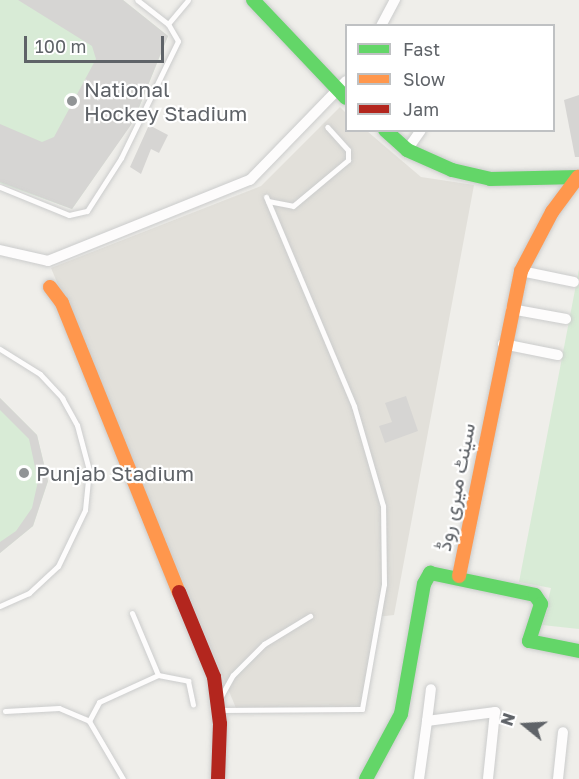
<!DOCTYPE html>
<html>
<head>
<meta charset="utf-8">
<style>
	body { margin:0 }
	#map { position:relative; width:579px; height:779px; overflow:hidden; background:#efeeea; font-family:"Golos Text",Vazirmatn,sans-serif }
	div>[style] { position:absolute }
	[style*='--x'] { left:calc(var(--x)*1px); top:calc(var(--y)*1px); width:calc(var(--w)*1px); rotate:calc(var(--a)*1deg) }
	.education>* { inset:0; background:#e2e0da }
	.green>* { inset:0; background:#d8ebd6 }
	.building>* { inset:0; background:#d6d5d3 }
	.roads { filter:drop-shadow(0 0 2px #cbcccc) drop-shadow(0 0 2px #cbcccc) }
	.lane>* { height:5px; margin:-2.5px; padding:0 2.5px; transform-origin:2.5px; border-radius:2.5px; background:#fdfcfc }
	.street>* { height:10px; margin:-5px; padding:0 5px; transform-origin:5px; border-radius:5px; background:#fdfcfc }
	.fast>* { height:14px; margin:-7px; padding:0 7px; transform-origin:7px; border-radius:7px; background:#63d668 }
	.slow>* { height:14px; margin:-7px; padding:0 7px; transform-origin:7px; border-radius:7px; background:#ff974d }
	.jam>* { height:14px; margin:-7px; padding:0 7px; transform-origin:7px; border-radius:7px; background:#b3261e }
	.dots>* { width:16px; height:16px; translate:-50% -50%; box-sizing:border-box; border:3px solid #fff; border-radius:50% }
	span { translate:-50% -50%; white-space:nowrap; text-align:center; line-height:1.15; -webkit-text-stroke:4.5px #fff; paint-order:stroke }
	.poi-label { font-size:21px; color:#5f6368 }
	.left { translate:0 -50%; text-align:left }
	.street-label { font-size:21px; color:#5f6368 }
	.legend { position:absolute; left:345px; top:24px; width:210px; height:108px; box-sizing:border-box; background:#fff; border:2px solid #bfc1c3; margin:0; padding:8px 10px; list-style:none; font-size:18px; color:#5f6368 }
	.legend li { display:flex; align-items:center; gap:12px; height:30px }
	.legend b { width:30px; border:2px solid #bfc1c3 }
	.north { position:absolute; left:495px; top:695px; width:60px; height:60px; -webkit-text-stroke:4px #fff; paint-order:stroke; rotate:288deg; font-size:16px; font-weight:700; line-height:24px; text-align:center; color:#5f6368 }
	.north::after { content:''; display:block; margin:auto; width:21px; height:27px; background:#5f6368; clip-path:polygon(50% 0,100% 100%,50% 72%,0 100%) }
	.scale { position:absolute; left:24px; top:36px; width:140px; height:27px; box-sizing:border-box; border:3px solid #5f6368; border-top:0; padding-left:8px; font-size:18px; line-height:21px; white-space:nowrap; color:#5f6368; -webkit-text-stroke:4px #fff; paint-order:stroke }
</style>
</head>
<body>
<div id="map">
	<div class="education">
		<i style="clip-path:polygon(340px 107px,346px 113px,346px 130px,367px 131px,421px 177px,474px 185px,394px 615px,377px 617px,361px 707px,236px 708px,51px 268px,261px 186px)"></i>
	</div>
	<div class="green">
		<i style="clip-path:polygon(0 0,123px 0,168px 36px,134px 120px,72px 209px,0 183px)"></i>
		<i style="clip-path:polygon(579px 269px,579px 629px,542px 625px,551px 588px,519px 582px)"></i>
		<i style="clip-path:polygon(0 398px,37px 435px,48px 481px,33px 526px,0 553px)"></i>
	</div>
	<div class="building">
		<i style="clip-path:polygon(18px 0,123px 0,168px 36px,133px 122px,72px 209px,0 182px,0 124px,42px 142px,54px 137px,96px 59px,92px 46px)"></i>
		<i style="clip-path:polygon(579px 95px,579px 157px,575px 157px,564px 100px)"></i>
		<i style="clip-path:polygon(149px 125px,168px 135px,159px 153px,151px 149px,141px 174px,130px 167px)"></i>
		<i style="clip-path:polygon(406px 396px,418px 431px,385px 443px,379px 426px,392px 422px,385px 403px)"></i>
		<i style="clip-path:polygon(0 398px,37px 435px,48px 481px,33px 526px,0 553px,0 542px,16px 531px,32px 508px,38px 481px,29px 439px,0 410px)"></i>
	</div>
	<div class="roads">
		<div class="lane">
			<i style="--x:168;--y:24;--w:31;--a:-50"></i>
			<i style="--x:0;--y:187;--w:74;--a:22.1"></i>
			<i style="--x:69;--y:215;--w:18;--a:-13"></i>
			<i style="--x:87;--y:211;--w:63;--a:-57.3"></i>
			<i style="--x:121;--y:158;--w:130;--a:-64"></i>
			<i style="--x:178;--y:41;--w:20;--a:-120"></i>
			<i style="--x:168;--y:24;--w:39;--a:-142"></i>
			<i style="--x:268;--y:201;--w:25;--a:11"></i>
			<i style="--x:293;--y:206;--w:72;--a:-39.9"></i>
			<i style="--x:348;--y:160;--w:10;--a:-90"></i>
			<i style="--x:348;--y:150;--w:31;--a:-132"></i>
			<i style="--x:0;--y:349;--w:47;--a:32"></i>
			<i style="--x:40;--y:374;--w:33;--a:47"></i>
			<i style="--x:62;--y:398;--w:31;--a:61"></i>
			<i style="--x:77;--y:425;--w:47;--a:75.1"></i>
			<i style="--x:89;--y:470;--w:40;--a:95.7"></i>
			<i style="--x:85;--y:510;--w:62;--a:115.7"></i>
			<i style="--x:58;--y:566;--w:40;--a:137"></i>
			<i style="--x:29;--y:593;--w:32;--a:156"></i>
			<i style="--x:132;--y:613;--w:67;--a:67.2"></i>
			<i style="--x:220;--y:698;--w:26;--a:-61"></i>
			<i style="--x:233;--y:675;--w:44;--a:-45"></i>
			<i style="--x:264;--y:644;--w:54;--a:-31.3"></i>
			<i style="--x:220;--y:710;--w:142;--a:-0.4"></i>
			<i style="--x:362;--y:709;--w:127;--a:-80"></i>
			<i style="--x:384;--y:584;--w:78;--a:-90.7"></i>
			<i style="--x:383;--y:506;--w:104;--a:-106.2"></i>
			<i style="--x:354;--y:406;--w:227;--a:-112.8"></i>
			<i style="--x:5;--y:711;--w:54;--a:-3.2"></i>
			<i style="--x:59;--y:708;--w:33;--a:23"></i>
			<i style="--x:89;--y:721;--w:67;--a:59.6"></i>
			<i style="--x:89;--y:721;--w:21;--a:-62"></i>
			<i style="--x:99;--y:702;--w:65;--a:-24.6"></i>
			<i style="--x:158;--y:675;--w:31;--a:11"></i>
			<i style="--x:188;--y:681;--w:24;--a:78"></i>
		</div>
		<div class="street">
			<i style="--x:381;--y:26;--w:30;--a:-62"></i>
			<i style="--x:407;--y:150;--w:24;--a:-55"></i>
			<i style="--x:0;--y:250;--w:49;--a:12.9"></i>
			<i style="--x:48;--y:261;--w:218;--a:-21.9"></i>
			<i style="--x:250;--y:180;--w:138;--a:-45.9"></i>
			<i style="--x:521;--y:271;--w:54;--a:11.7"></i>
			<i style="--x:511;--y:309;--w:56;--a:10.3"></i>
			<i style="--x:503;--y:344;--w:56;--a:11.3"></i>
			<i style="--x:427;--y:721;--w:32;--a:-83"></i>
			<i style="--x:419;--y:779;--w:59;--a:-82.1"></i>
			<i style="--x:427;--y:721;--w:69;--a:-7.5"></i>
			<i style="--x:495;--y:712;--w:67;--a:96"></i>
			<i style="--x:558;--y:779;--w:47;--a:-83.9"></i>
		</div>
		<div class="fast">
			<i style="--x:253;--y:0;--w:135;--a:46.5"></i>
			<i style="--x:385;--y:130;--w:30;--a:42"></i>
			<i style="--x:407;--y:150;--w:49;--a:24"></i>
			<i style="--x:452;--y:170;--w:39;--a:13"></i>
			<i style="--x:490;--y:179;--w:89;--a:-1.3"></i>
			<i style="--x:366;--y:779;--w:74;--a:-61.7"></i>
			<i style="--x:401;--y:714;--w:132;--a:-80"></i>
			<i style="--x:424;--y:584;--w:13;--a:-61"></i>
			<i style="--x:430;--y:573;--w:107;--a:11.8"></i>
			<i style="--x:535;--y:595;--w:11;--a:56"></i>
			<i style="--x:541;--y:604;--w:39;--a:108"></i>
			<i style="--x:529;--y:641;--w:51;--a:11.3"></i>
		</div>
		<div class="slow">
			<i style="--x:50;--y:287;--w:20;--a:53"></i>
			<i style="--x:62;--y:303;--w:312;--a:68"></i>
			<i style="--x:459;--y:576;--w:311;--a:-78.5"></i>
			<i style="--x:521;--y:271;--w:67;--a:-62.3"></i>
			<i style="--x:552;--y:212;--w:44;--a:-53.4"></i>
		</div>
		<div class="jam">
			<i style="--x:179;--y:592;--w:92;--a:67.6"></i>
			<i style="--x:214;--y:677;--w:47;--a:82.7"></i>
			<i style="--x:220;--y:724;--w:55;--a:92.1"></i>
		</div>
	</div>
	<div class="dots">
		<i style="left:72px;top:101px;background:#919496"></i>
		<i style="left:24px;top:473px;background:#919496"></i>
	</div>
	<div class="poi-label">
		<span class="left" style="left:84px;top:101px">National<br>Hockey Stadium</span>
		<span class="left" style="left:36px;top:473px">Punjab Stadium</span>
	</div>
	<div class="street-label">
		<span style="left:455px;top:487px;rotate:-79deg">سینٹ میری روڈ</span>
	</div>
	<ul class="legend">
	<li><b style="height:8px;background:#63d668"></b>Fast</li>
	<li><b style="height:8px;background:#ff974d"></b>Slow</li>
	<li><b style="height:8px;background:#b3261e"></b>Jam</li>
	</ul>
	<div class="north">N</div>
	<div class="scale">100 m</div>
</div>
</body>
</html>
